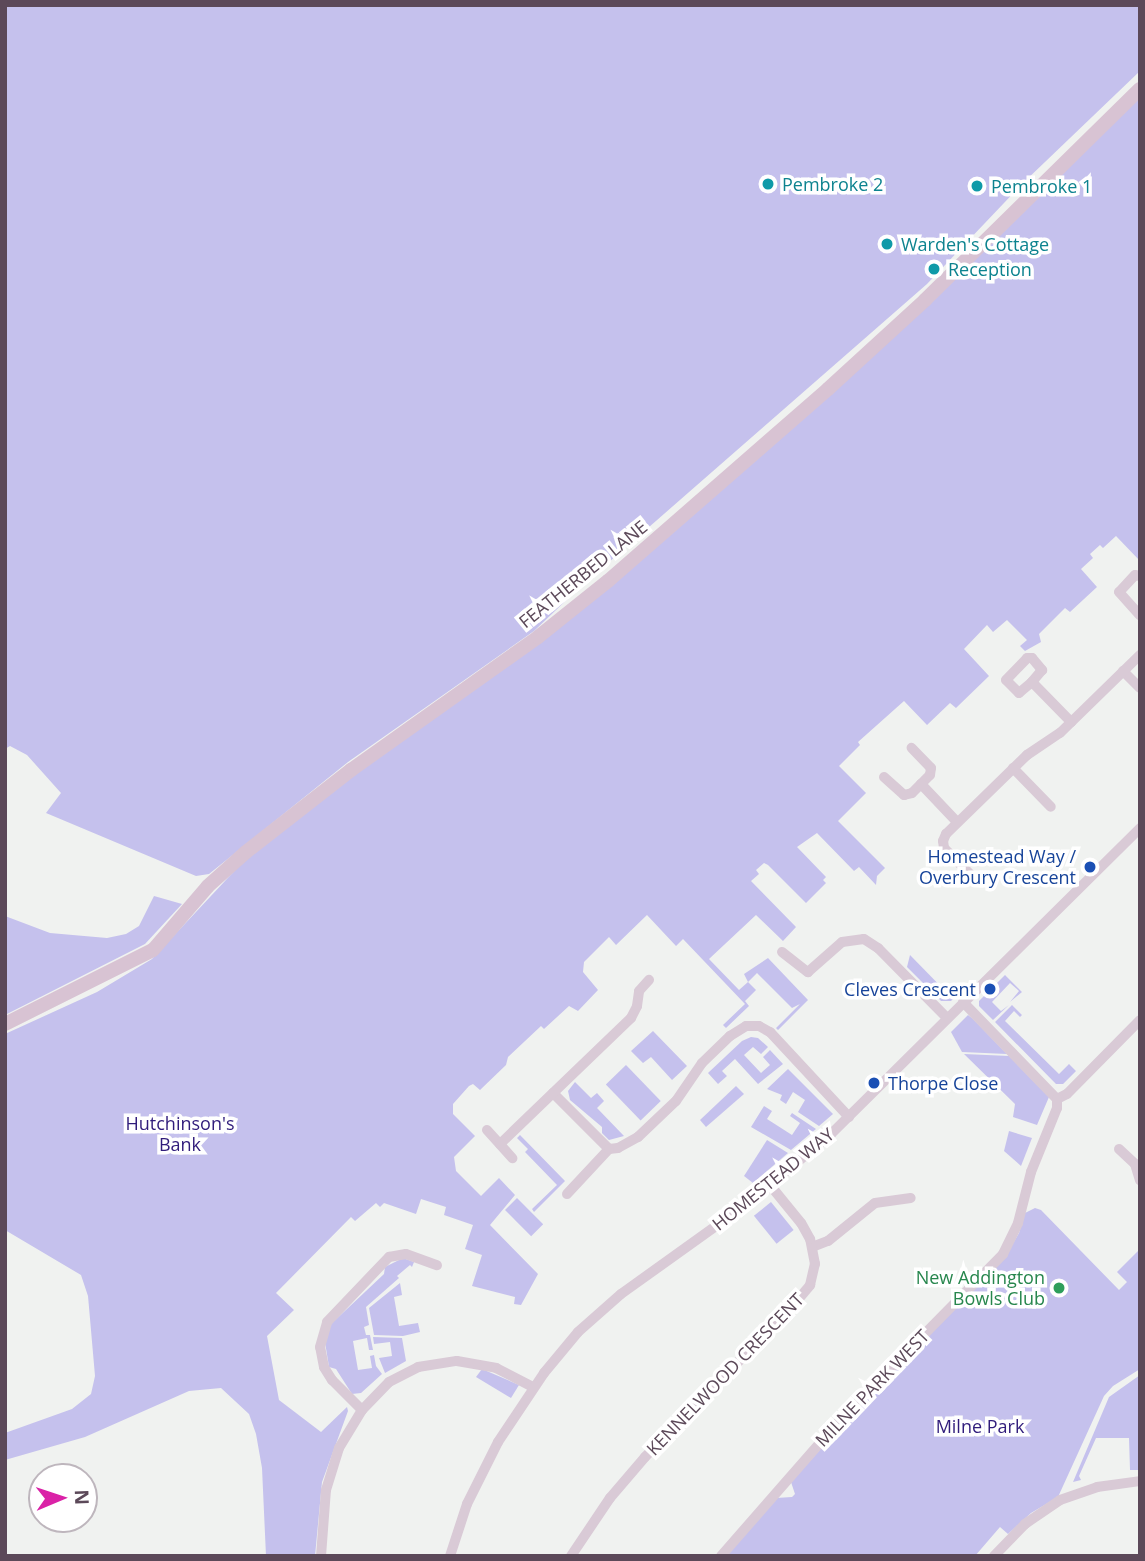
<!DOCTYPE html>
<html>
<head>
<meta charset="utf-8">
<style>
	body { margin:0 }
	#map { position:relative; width:1145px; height:1561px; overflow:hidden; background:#f0f2f0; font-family:"Open Sans",sans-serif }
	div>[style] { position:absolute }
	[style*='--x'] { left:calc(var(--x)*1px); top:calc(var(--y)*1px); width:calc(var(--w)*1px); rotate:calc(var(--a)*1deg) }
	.green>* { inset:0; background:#c5c1ed; transform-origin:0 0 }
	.street>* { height:10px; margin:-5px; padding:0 5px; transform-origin:5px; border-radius:5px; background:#d9cad6 }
	.secondary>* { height:14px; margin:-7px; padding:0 7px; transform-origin:7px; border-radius:7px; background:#d8c3d3 }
	.dots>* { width:19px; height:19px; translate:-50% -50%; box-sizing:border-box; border:4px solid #fff; border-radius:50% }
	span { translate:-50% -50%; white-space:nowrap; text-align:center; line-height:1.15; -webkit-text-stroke:7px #fff; paint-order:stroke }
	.culture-label { font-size:18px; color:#0d838f }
	.left { translate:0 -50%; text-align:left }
	.street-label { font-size:18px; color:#5c4959 }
	.transit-label { font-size:18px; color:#164399 }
	.right { translate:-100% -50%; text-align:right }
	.park-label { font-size:18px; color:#301c7b }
	.leisure-label { font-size:18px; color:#27864d }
	.frame { position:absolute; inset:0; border:7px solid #5c4959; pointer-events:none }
	.north { position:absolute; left:28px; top:1463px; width:70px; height:70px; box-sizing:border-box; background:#fff; border:2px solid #beb6bd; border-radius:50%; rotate:88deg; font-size:19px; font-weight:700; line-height:28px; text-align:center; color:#5c4959 }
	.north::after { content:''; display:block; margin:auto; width:24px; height:32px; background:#da22a7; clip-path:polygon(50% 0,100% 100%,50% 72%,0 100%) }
</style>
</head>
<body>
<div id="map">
	<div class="green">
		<i style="clip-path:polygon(5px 5px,1140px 5px,1140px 71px,1022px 184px,927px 284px,577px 590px,534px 631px,348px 762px,209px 874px,196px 876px,46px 813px,61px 793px,27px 755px,10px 746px,5px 749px)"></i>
		<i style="clip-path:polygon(1140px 96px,1140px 561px,1116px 536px,1103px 548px,1100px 545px,1090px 554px,1093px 558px,1081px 569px,1097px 587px,1070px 612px,1065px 608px,1039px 634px,1041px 642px,1025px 651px,1020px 646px,1027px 640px,1007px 620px,993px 632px,987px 625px,964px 649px,989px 676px,956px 708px,950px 703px,927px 725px,904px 701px,858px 742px,860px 745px,839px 766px,866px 793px,838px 821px,885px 868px,877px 876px,876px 885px,859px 867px,854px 871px,817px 833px,797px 847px,826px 877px,823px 880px,826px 883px,806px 903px,768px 865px,764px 863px,756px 870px,759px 874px,751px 881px,796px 927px,783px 941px,756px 915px,709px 959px,739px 990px,748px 982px,744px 974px,768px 958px,808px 1000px,778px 1030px,776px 1028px,800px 1004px,792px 1008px,757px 973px,748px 982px,756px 990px,745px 1001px,749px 1006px,726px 1028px,723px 1025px,745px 1004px,683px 939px,676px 946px,647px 915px,616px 945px,609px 937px,584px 962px,583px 972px,598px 990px,578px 1011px,569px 1006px,544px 1029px,541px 1026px,508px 1057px,506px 1065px,480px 1090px,473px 1084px,469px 1086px,453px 1104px,453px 1114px,475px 1136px,454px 1157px,456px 1171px,481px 1196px,499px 1178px,515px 1195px,490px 1225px,538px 1274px,521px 1305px,514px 1304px,515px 1297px,472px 1286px,482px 1255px,465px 1249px,473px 1225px,444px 1215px,446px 1207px,421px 1199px,416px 1214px,384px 1203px,380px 1207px,376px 1203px,355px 1221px,351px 1217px,276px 1293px,294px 1310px,267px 1336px,279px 1400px,321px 1432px,347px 1407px,348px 1411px,322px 1482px,315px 1556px,266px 1556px,262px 1468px,256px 1434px,249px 1414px,221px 1388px,189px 1391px,85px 1437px,5px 1460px,5px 1433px,72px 1409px,91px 1394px,95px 1376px,88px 1296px,81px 1275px,5px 1230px,5px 1034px,97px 992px,152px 959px,239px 866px,348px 777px,611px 585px,818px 406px)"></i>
		<i style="clip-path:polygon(154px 896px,182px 904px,145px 944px,5px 1015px,5px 916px,50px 933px,107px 938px,126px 934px,139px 926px)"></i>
		<i style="clip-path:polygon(910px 955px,953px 999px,951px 1001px,941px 1001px,907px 967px)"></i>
		<i style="clip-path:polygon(1005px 975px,1022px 992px,1010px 1002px,1019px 991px,1010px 983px,992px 1002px,1001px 1011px,1009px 1005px,993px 1020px,979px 1006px,979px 1001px)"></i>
		<i style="clip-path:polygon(1012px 1005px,1022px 1015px,1020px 1017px,1014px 1011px,1005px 1021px,1059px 1074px,1069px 1064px,1076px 1071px,1063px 1084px,1056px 1084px,995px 1022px)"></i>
		<i style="clip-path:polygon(968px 1015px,972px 1018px,1007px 1054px,962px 1052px,951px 1032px)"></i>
		<i style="clip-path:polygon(653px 1031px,687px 1066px,672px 1080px,651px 1057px,643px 1063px,631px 1051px)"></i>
		<i style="clip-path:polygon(751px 1037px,758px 1038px,768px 1047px,761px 1054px,753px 1047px,744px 1055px,761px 1073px,770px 1065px,763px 1057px,770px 1050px,783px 1064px,758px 1084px,735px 1059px,722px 1071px,727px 1076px,718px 1084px,708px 1073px,742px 1041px)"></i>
		<i style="clip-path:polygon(964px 1054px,1009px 1056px,1049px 1097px,1037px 1125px,1013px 1117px,1015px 1104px)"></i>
		<i style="left:626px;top:1065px;width:50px;height:28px;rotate:46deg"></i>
		<i style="clip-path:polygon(788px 1069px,833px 1114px,819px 1126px,798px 1112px,805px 1100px,793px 1092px,786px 1104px,780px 1100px,782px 1095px,767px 1089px)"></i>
		<i style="clip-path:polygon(575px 1082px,591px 1098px,597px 1093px,604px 1101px,597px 1108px,624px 1136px,609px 1140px,602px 1133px,602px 1127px,570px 1100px,568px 1091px)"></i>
		<i style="clip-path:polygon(736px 1086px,744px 1094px,706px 1127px,700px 1120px)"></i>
		<i style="clip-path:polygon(764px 1106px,772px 1111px,767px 1119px,792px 1135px,800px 1123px,790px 1116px,792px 1113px,816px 1129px,791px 1150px,751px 1127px)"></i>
		<i style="clip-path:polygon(1009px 1131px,1032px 1138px,1021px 1166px,1004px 1151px)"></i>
		<i style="clip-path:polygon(520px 1135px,565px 1181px,534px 1212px,532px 1209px,557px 1185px,525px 1152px,528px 1149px,517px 1138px)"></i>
		<i style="clip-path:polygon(767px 1140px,788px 1153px,753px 1183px,744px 1176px)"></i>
		<i style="left:517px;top:1198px;width:37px;height:17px;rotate:45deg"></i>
		<i style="left:771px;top:1202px;width:36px;height:22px;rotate:51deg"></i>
		<i style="clip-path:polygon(1035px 1208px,1041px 1210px,1119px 1290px,1127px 1282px,1117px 1272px,1140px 1249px,1140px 1369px,1113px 1386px,1104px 1396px,1058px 1497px,1031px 1513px,1008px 1534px,1000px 1527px,975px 1556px,726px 1556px,776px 1498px,792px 1497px,795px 1494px,791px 1482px,851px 1415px,1005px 1257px,1019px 1233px,1025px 1213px)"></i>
		<i style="clip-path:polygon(403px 1258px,414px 1262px,412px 1267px,410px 1265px,397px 1276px,399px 1278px,366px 1307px,369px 1325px,364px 1327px,366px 1335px,370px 1335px,373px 1350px,369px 1350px,367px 1338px,353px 1341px,358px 1370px,372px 1368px,370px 1356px,374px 1355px,376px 1366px,382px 1374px,361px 1393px,352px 1394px,336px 1369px,329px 1367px,325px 1342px,330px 1325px,384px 1274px,385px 1267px)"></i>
		<i style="clip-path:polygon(400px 1283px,402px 1295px,394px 1297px,399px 1326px,418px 1323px,420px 1332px,403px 1336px,374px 1335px,369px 1308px)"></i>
		<i style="clip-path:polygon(373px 1337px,402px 1338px,406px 1361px,385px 1373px,379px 1358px,392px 1356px,390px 1342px,374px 1344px)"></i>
		<i style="clip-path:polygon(482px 1369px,519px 1385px,511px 1398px,476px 1377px)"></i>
		<i style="clip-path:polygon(1140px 1375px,1140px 1470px,1130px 1470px,1129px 1438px,1096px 1438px,1079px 1476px,1081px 1480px,1073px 1482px,1109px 1397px)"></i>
	</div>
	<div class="street">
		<i style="--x:1140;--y:576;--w:5;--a:-169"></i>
		<i style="--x:1135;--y:575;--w:23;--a:133"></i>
		<i style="--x:1119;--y:592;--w:31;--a:48"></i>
		<i style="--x:1123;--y:671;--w:24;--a:45"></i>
		<i style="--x:1032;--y:682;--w:17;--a:140"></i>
		<i style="--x:1019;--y:693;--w:18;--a:-135"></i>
		<i style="--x:1006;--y:680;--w:30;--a:-46"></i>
		<i style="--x:1027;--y:658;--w:5;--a:0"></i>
		<i style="--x:1032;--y:658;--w:16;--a:50"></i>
		<i style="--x:1042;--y:670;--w:16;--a:130"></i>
		<i style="--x:1032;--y:682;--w:56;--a:45.7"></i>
		<i style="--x:1013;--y:768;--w:54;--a:45.7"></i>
		<i style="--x:884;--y:777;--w:27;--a:42"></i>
		<i style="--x:904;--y:795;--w:8;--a:-14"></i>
		<i style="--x:912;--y:793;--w:25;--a:-45"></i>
		<i style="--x:930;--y:775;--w:7;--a:-82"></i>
		<i style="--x:931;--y:768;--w:28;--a:-134"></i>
		<i style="--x:921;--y:784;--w:52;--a:46.5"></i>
		<i style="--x:972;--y:876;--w:40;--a:-135"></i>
		<i style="--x:944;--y:848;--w:7;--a:-98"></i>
		<i style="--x:943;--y:841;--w:8;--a:-67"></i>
		<i style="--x:946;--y:834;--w:113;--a:-44.3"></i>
		<i style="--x:1027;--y:755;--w:40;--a:-34"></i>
		<i style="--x:1060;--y:733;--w:112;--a:-44.3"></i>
		<i style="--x:782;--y:952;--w:33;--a:38"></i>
		<i style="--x:808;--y:972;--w:45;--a:-41.4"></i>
		<i style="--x:842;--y:942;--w:22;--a:-8"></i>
		<i style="--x:864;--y:939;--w:17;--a:33"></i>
		<i style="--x:878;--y:948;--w:98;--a:45.4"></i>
		<i style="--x:963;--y:1002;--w:135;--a:45.9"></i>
		<i style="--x:1057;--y:1099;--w:11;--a:-27"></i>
		<i style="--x:1067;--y:1094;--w:104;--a:-45.4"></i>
		<i style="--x:553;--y:1093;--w:79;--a:45"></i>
		<i style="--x:487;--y:1130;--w:38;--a:48"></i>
		<i style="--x:500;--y:1144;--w:182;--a:-43.9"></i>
		<i style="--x:631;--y:1018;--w:13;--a:-63"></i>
		<i style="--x:637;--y:1006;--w:15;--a:-82"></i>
		<i style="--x:639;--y:991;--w:15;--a:-48"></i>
		<i style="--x:1119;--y:1149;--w:22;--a:43"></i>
		<i style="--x:1135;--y:1164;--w:17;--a:73"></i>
		<i style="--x:567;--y:1194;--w:62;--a:-47"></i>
		<i style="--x:609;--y:1149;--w:9;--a:-6"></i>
		<i style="--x:618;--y:1148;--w:23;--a:-29"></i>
		<i style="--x:638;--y:1137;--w:52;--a:-43.5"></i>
		<i style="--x:676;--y:1101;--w:46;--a:-55.6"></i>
		<i style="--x:702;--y:1063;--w:39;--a:-44"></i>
		<i style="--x:730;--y:1036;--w:19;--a:-32"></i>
		<i style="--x:746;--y:1026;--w:13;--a:0"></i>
		<i style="--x:759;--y:1026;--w:13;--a:29"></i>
		<i style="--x:770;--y:1032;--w:116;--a:47.1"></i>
		<i style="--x:812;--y:1247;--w:17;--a:-21"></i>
		<i style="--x:828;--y:1241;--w:60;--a:-39"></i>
		<i style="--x:875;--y:1203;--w:36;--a:-8"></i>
		<i style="--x:362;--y:1410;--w:42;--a:-135"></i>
		<i style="--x:332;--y:1380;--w:15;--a:-122"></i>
		<i style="--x:324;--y:1367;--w:20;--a:-101"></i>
		<i style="--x:320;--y:1347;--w:26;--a:-74"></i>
		<i style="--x:327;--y:1322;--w:90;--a:-46.4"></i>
		<i style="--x:389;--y:1257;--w:17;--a:-10"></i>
		<i style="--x:406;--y:1254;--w:33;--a:20"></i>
		<i style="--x:321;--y:1556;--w:66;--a:-85.7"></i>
		<i style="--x:326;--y:1490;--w:44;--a:-72.8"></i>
		<i style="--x:339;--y:1448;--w:44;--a:-58.8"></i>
		<i style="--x:362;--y:1410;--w:39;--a:-46"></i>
		<i style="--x:389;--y:1382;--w:33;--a:-27"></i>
		<i style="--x:418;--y:1367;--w:39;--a:-9"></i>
		<i style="--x:457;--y:1361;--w:40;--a:10"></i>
		<i style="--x:496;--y:1368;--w:42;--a:27.2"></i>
		<i style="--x:450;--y:1556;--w:55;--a:-71.9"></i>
		<i style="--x:467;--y:1504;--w:69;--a:-63.4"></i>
		<i style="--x:498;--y:1442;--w:83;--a:-56.3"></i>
		<i style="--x:544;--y:1373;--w:53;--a:-50.3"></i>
		<i style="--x:578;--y:1332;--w:57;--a:-41.5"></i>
		<i style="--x:621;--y:1294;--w:156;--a:-35.6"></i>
		<i style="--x:748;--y:1203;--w:108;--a:-39.7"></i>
		<i style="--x:831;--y:1134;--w:435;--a:-44.7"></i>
		<i style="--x:571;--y:1556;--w:70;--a:-56.1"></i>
		<i style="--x:610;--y:1498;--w:54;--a:-49.5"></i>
		<i style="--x:645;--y:1457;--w:209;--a:-45.6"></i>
		<i style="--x:791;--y:1308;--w:30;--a:-50"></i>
		<i style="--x:810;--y:1285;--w:22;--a:-77"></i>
		<i style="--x:815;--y:1264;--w:25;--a:-101"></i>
		<i style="--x:810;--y:1239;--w:18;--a:-119"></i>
		<i style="--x:801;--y:1223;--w:49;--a:-129.2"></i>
		<i style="--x:721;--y:1556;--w:184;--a:-48.8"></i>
		<i style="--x:842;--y:1418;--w:230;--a:-45.5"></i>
		<i style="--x:1003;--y:1254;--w:34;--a:-64"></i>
		<i style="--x:1018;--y:1223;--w:53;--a:-75.7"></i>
		<i style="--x:1031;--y:1172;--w:69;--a:-67.9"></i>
		<i style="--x:1057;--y:1108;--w:9;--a:-90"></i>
		<i style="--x:994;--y:1556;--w:45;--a:-45.9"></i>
		<i style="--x:1025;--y:1524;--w:42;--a:-34.4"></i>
		<i style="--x:1060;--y:1500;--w:39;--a:-19"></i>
		<i style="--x:1097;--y:1487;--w:43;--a:-7.9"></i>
	</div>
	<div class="secondary">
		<i style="--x:5;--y:1024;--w:165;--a:-26.6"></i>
		<i style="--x:153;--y:950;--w:84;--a:-49.3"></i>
		<i style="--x:208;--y:886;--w:51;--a:-41.8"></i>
		<i style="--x:246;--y:852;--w:133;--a:-38"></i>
		<i style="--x:351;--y:770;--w:229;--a:-35.4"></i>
		<i style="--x:538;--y:637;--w:90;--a:-38.7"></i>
		<i style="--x:608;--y:581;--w:292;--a:-41.1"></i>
		<i style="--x:828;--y:389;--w:132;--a:-42.5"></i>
		<i style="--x:925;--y:300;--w:301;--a:-44.5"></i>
	</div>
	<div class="dots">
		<i style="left:768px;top:184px;background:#0f9aa8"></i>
		<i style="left:977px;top:186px;background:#0f9aa8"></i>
		<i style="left:887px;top:244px;background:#0f9aa8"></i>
		<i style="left:934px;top:269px;background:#0f9aa8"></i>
		<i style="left:1090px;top:867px;background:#1a4fb4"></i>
		<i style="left:990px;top:989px;background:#1a4fb4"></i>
		<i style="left:874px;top:1083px;background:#1a4fb4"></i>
		<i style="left:1059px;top:1288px;background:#2e9e5b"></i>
	</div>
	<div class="culture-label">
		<span class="left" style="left:782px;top:184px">Pembroke 2</span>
		<span class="left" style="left:991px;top:186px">Pembroke 1</span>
		<span class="left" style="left:901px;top:244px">Warden's Cottage</span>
		<span class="left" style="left:948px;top:269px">Reception</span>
	</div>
	<div class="street-label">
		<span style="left:583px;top:574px;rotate:-39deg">FEATHERBED LANE</span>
		<span style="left:773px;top:1179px;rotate:-39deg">HOMESTEAD WAY</span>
		<span style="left:725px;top:1374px;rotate:-46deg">KENNELWOOD CRESCENT</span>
		<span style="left:872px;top:1388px;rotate:-46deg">MILNE PARK WEST</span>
	</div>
	<div class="transit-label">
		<span class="right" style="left:1076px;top:867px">Homestead Way /<br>Overbury Crescent</span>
		<span class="right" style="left:976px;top:989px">Cleves Crescent</span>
		<span class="left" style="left:888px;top:1083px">Thorpe Close</span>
	</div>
	<div class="park-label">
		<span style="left:180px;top:1134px">Hutchinson's<br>Bank</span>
		<span style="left:980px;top:1426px">Milne Park</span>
	</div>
	<div class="leisure-label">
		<span class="right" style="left:1045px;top:1288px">New Addington<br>Bowls Club</span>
	</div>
	<div class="frame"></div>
	<div class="north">N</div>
</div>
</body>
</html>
